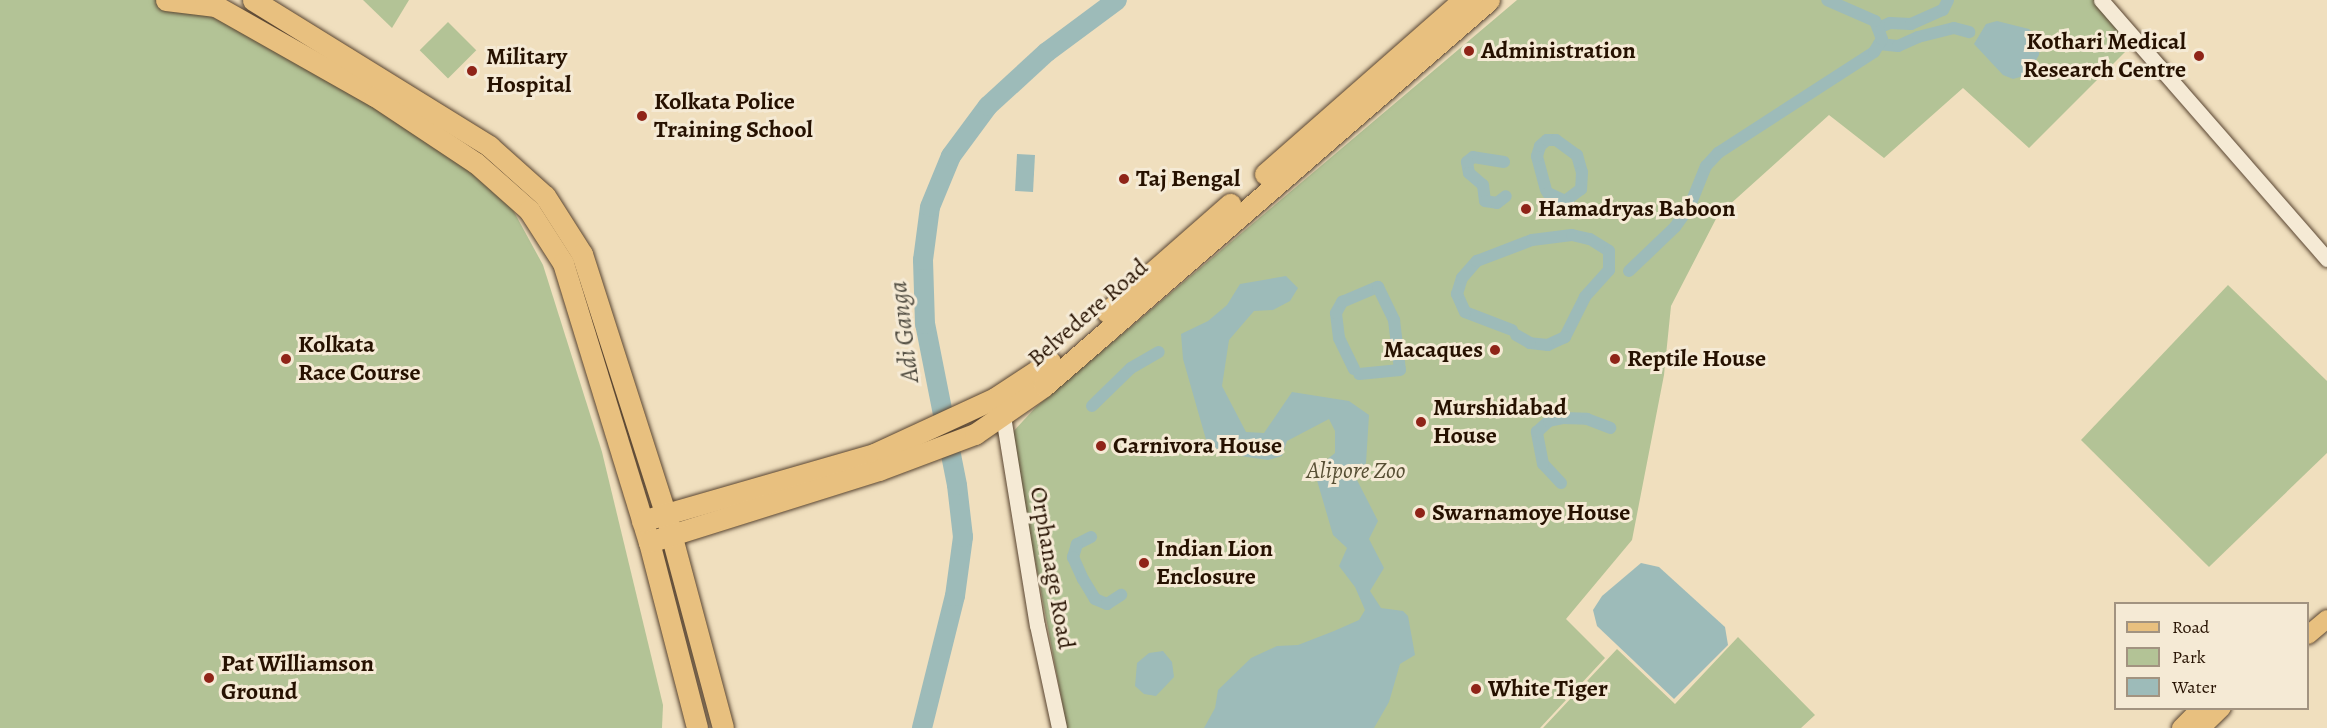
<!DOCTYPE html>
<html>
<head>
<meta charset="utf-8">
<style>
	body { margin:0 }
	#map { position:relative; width:2327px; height:728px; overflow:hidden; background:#f0dfbe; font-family:Alegreya,serif }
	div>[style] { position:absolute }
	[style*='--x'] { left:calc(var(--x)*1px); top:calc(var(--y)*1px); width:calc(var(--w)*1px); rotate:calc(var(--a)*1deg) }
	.green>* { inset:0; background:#b3c396; transform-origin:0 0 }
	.water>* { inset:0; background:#9dbbb9; transform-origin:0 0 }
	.canal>* { height:12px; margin:-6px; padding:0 6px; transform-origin:6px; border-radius:6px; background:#9dbbb9 }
	.river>* { height:20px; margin:-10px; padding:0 10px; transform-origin:10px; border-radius:10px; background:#9dbbb9 }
	.roads { filter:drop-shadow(0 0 2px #584430) drop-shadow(0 0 2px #584430) }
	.minor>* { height:15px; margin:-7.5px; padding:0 7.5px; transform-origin:7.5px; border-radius:7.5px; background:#f5ead5 }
	.major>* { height:18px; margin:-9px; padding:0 9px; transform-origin:9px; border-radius:9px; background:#e8c07f }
	.highway>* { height:21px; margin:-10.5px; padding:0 10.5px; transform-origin:10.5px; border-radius:10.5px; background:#e8c07f }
	.dots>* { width:16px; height:16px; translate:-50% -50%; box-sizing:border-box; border:3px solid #f5ead5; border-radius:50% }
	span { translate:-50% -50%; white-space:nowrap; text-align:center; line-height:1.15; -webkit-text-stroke:6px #f5ead5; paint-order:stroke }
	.poi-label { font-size:24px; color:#261100; font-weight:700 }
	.right { translate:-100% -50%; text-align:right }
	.left { translate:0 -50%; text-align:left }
	.street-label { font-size:24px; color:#261100 }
	.park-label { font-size:24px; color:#574f34; font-style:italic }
	.water-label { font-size:26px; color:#504c41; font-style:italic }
	.legend { position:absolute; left:2114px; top:602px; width:195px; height:108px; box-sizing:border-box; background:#f5ead5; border:2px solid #a29380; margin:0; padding:8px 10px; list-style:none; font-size:18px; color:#261100 }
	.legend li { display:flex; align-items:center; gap:12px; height:30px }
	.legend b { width:30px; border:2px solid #a29380 }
</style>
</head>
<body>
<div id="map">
	<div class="green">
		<i style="clip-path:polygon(0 0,161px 0,229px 23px,363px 100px,468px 170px,513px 210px,543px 265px,602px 452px,663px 705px,662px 728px,0 728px)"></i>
		<i style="clip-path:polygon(363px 0,409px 0,392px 28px)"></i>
		<i style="clip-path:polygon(1517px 0,2095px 0,2135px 42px,2029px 148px,1963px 88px,1884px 158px,1829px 115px,1718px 215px,1671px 306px,1664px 375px,1632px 540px,1566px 619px,1605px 658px,1540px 728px,1067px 728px,1011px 434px,1036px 407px)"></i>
		<i style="left:448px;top:22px;width:40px;height:40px;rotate:45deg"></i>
		<i style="clip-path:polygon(2228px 285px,2327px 381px,2327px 453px,2209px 567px,2081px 440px)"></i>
		<i style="clip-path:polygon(1738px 637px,1815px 715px,1801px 728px,1543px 728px,1617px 649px,1675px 704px)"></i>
	</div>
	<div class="water">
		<i style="clip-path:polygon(1997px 21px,2029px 29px,2040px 40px,2039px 55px,2027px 75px,2013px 79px,2003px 75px,1974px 44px,1986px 24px)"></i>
		<i style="left:1017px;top:154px;width:18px;height:37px;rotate:3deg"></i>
		<i style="clip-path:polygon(1286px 276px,1298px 288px,1290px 301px,1273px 310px,1254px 311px,1229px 340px,1222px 386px,1246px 432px,1264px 433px,1292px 392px,1349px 401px,1369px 415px,1366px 463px,1357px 480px,1378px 521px,1369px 539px,1384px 568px,1370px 591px,1381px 608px,1403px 611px,1408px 616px,1415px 655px,1400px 664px,1389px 702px,1374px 728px,1204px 728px,1215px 708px,1218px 690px,1251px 658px,1277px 646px,1298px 645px,1334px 631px,1359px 620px,1365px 610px,1355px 587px,1339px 566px,1347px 548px,1333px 535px,1316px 477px,1320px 465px,1335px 453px,1335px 431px,1329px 419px,1287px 441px,1282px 456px,1268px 460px,1226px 454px,1207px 443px,1183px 359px,1181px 334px,1208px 321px,1227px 305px,1240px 284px)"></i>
		<i style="clip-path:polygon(1641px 563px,1659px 567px,1725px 627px,1728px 645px,1674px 699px,1597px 626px,1593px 610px,1602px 596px)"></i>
		<i style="clip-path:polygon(1163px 651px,1172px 662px,1174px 677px,1156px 696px,1144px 694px,1135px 686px,1137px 663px,1149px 653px)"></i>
	</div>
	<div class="canal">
		<i style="--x:1878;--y:28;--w:13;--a:-23"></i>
		<i style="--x:1890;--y:23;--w:21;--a:3"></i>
		<i style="--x:1911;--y:24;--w:35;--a:-24"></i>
		<i style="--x:1943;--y:10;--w:11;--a:-63"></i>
		<i style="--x:1879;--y:44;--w:19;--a:6"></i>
		<i style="--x:1898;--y:46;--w:22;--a:-24"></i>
		<i style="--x:1918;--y:37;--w:37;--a:-14"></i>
		<i style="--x:1954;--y:28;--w:16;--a:15"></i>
		<i style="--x:1504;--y:162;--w:31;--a:-171"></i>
		<i style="--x:1473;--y:157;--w:8;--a:140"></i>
		<i style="--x:1467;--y:162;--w:11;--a:80"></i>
		<i style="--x:1469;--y:173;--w:18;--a:41"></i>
		<i style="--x:1483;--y:185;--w:16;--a:83"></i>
		<i style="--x:1485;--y:201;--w:12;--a:9"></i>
		<i style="--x:1497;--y:203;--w:11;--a:-38"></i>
		<i style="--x:1546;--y:190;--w:35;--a:-105"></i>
		<i style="--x:1537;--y:156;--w:10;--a:-73"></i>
		<i style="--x:1540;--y:146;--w:9;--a:-41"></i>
		<i style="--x:1547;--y:140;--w:9;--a:0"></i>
		<i style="--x:1556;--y:140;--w:26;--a:36"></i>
		<i style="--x:1577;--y:155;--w:18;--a:74"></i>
		<i style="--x:1582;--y:172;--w:17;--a:93"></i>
		<i style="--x:1581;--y:189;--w:20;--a:143"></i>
		<i style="--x:1565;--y:201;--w:19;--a:-155"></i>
		<i style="--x:1629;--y:271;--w:64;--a:-43.7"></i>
		<i style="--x:1675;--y:227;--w:24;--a:-54"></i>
		<i style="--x:1689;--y:208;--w:45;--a:-68"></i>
		<i style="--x:1706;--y:166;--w:18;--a:-47"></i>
		<i style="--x:1718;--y:153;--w:186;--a:-32.9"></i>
		<i style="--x:1874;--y:52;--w:15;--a:-58"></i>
		<i style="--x:1882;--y:39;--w:19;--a:-111"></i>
		<i style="--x:1875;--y:21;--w:52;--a:-156.4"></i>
		<i style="--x:1512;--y:330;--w:50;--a:-159"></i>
		<i style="--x:1465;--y:312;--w:20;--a:-114"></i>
		<i style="--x:1457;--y:294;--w:17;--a:-73"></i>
		<i style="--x:1462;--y:278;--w:23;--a:-49"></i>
		<i style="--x:1477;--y:261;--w:59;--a:-20.9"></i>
		<i style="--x:1532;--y:240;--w:40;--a:-7.1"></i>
		<i style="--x:1572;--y:235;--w:18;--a:13"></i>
		<i style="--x:1590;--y:239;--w:22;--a:32"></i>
		<i style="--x:1609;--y:251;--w:19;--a:90"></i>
		<i style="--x:1609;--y:270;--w:36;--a:132"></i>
		<i style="--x:1585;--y:297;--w:45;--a:116.6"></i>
		<i style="--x:1565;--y:337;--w:19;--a:155"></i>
		<i style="--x:1548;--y:345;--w:18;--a:-174"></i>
		<i style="--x:1530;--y:343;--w:16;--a:-150"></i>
		<i style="--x:1354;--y:369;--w:34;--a:-116"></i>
		<i style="--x:1339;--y:338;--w:25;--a:-97"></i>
		<i style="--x:1336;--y:313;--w:13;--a:-61"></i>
		<i style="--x:1342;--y:302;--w:39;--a:-23"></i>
		<i style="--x:1378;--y:287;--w:37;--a:64"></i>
		<i style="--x:1394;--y:320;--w:50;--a:83.2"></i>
		<i style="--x:1400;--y:370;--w:41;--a:174.4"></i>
		<i style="--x:1092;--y:406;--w:54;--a:-44.3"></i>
		<i style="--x:1131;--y:368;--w:32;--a:-30"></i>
		<i style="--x:1561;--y:483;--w:26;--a:-133"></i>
		<i style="--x:1543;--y:464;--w:33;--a:-101"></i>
		<i style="--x:1537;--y:432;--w:16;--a:-43"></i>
		<i style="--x:1549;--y:421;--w:14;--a:-12"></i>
		<i style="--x:1563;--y:418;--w:24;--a:2"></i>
		<i style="--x:1587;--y:419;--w:25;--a:21"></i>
		<i style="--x:1091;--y:537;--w:16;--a:153"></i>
		<i style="--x:1077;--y:544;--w:14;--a:107"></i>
		<i style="--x:1073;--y:557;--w:24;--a:66"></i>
		<i style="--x:1083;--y:579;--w:23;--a:59"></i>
		<i style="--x:1095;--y:599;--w:13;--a:23"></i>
		<i style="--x:1107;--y:604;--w:17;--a:-33"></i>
	</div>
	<div class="river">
		<i style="--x:922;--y:728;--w:136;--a:-76"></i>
		<i style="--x:955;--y:596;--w:60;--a:-82.3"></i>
		<i style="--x:963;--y:537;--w:52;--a:-96.6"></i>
		<i style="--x:957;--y:485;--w:164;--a:-101.2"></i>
		<i style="--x:925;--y:324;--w:64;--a:-91.8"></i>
		<i style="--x:923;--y:260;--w:53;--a:-82.5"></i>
		<i style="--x:930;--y:207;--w:55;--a:-67.6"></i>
		<i style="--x:951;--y:156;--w:62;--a:-53.5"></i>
		<i style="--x:988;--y:106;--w:80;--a:-42.5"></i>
		<i style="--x:1047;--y:52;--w:87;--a:-36.6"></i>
	</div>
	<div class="roads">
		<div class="minor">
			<i style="--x:2101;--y:0;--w:344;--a:48.9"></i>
			<i style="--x:1003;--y:416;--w:212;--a:80.8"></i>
			<i style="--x:1037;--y:625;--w:105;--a:77.9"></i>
		</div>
		<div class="major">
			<i style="--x:2308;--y:635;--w:25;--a:-40"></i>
			<i style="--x:2181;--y:728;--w:28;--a:-45"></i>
			<i style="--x:2201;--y:728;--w:29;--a:-44"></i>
		</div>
		<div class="highway">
			<i style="--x:166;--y:0;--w:48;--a:7.1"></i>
			<i style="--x:205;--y:0;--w:195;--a:29.5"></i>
			<i style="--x:375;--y:96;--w:121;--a:33.6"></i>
			<i style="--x:476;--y:163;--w:71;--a:41.6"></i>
			<i style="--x:529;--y:210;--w:63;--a:57.3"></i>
			<i style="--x:563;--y:263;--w:292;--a:72.9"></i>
			<i style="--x:649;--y:542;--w:192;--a:75.5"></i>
			<i style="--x:253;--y:0;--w:278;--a:31.7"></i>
			<i style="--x:489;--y:146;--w:75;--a:41.8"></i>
			<i style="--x:545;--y:196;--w:69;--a:57.5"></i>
			<i style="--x:582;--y:254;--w:274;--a:72.2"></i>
			<i style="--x:666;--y:515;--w:220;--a:75"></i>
			<i style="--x:1265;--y:174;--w:264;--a:-41.3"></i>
			<i style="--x:1107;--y:312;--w:164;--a:-41.3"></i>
			<i style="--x:642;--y:521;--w:241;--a:-16.1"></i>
			<i style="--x:874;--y:454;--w:133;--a:-24.8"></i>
			<i style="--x:995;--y:398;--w:66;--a:-33.2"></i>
			<i style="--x:649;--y:542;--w:241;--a:-17.4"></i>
			<i style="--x:879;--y:470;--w:103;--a:-20.6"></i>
			<i style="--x:975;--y:434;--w:84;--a:-34.8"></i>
			<i style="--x:1044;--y:386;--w:589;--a:-40.94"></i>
		</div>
	</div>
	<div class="dots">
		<i style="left:1469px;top:51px;background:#8f2418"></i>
		<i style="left:2199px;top:56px;background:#8f2418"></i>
		<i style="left:472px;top:71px;background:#8f2418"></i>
		<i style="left:642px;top:116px;background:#8f2418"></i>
		<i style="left:1124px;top:179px;background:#8f2418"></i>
		<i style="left:1526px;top:209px;background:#8f2418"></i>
		<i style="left:1495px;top:350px;background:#8f2418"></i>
		<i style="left:286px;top:359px;background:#8f2418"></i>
		<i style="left:1615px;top:359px;background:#8f2418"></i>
		<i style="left:1421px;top:422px;background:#8f2418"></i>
		<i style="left:1101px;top:446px;background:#8f2418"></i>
		<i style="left:1420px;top:513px;background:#8f2418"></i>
		<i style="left:1144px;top:563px;background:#8f2418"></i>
		<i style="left:209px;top:678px;background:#8f2418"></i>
		<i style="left:1476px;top:689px;background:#8f2418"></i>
	</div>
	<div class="poi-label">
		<span class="right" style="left:2186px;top:56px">Kothari Medical<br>Research Centre</span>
		<span class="left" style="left:1481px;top:51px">Administration</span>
		<span class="left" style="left:486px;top:71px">Military<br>Hospital</span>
		<span class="left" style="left:654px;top:116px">Kolkata Police<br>Training School</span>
		<span class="left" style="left:1136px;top:179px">Taj Bengal</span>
		<span class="left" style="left:1538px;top:209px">Hamadryas Baboon</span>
		<span class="left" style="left:298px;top:359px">Kolkata<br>Race Course</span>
		<span class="right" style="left:1483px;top:350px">Macaques</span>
		<span class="left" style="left:1627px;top:359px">Reptile House</span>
		<span class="left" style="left:1433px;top:422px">Murshidabad<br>House</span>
		<span class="left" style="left:1113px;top:446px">Carnivora House</span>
		<span class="left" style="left:1432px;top:513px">Swarnamoye House</span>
		<span class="left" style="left:1156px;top:563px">Indian Lion<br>Enclosure</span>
		<span class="left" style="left:221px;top:678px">Pat Williamson<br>Ground</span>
		<span class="left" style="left:1488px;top:689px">White Tiger</span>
	</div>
	<div class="street-label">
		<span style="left:1088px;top:313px;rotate:-41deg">Belvedere Road</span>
		<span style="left:1052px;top:568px;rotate:80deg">Orphanage Road</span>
	</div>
	<div class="park-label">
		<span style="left:1356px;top:471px">Alipore Zoo</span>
	</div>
	<div class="water-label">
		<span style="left:904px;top:332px;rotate:-97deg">Adi Ganga</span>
	</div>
	<ul class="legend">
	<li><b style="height:8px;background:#e8c07f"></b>Road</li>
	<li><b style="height:16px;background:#b3c396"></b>Park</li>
	<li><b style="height:16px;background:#9dbbb9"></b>Water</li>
	</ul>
</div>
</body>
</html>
